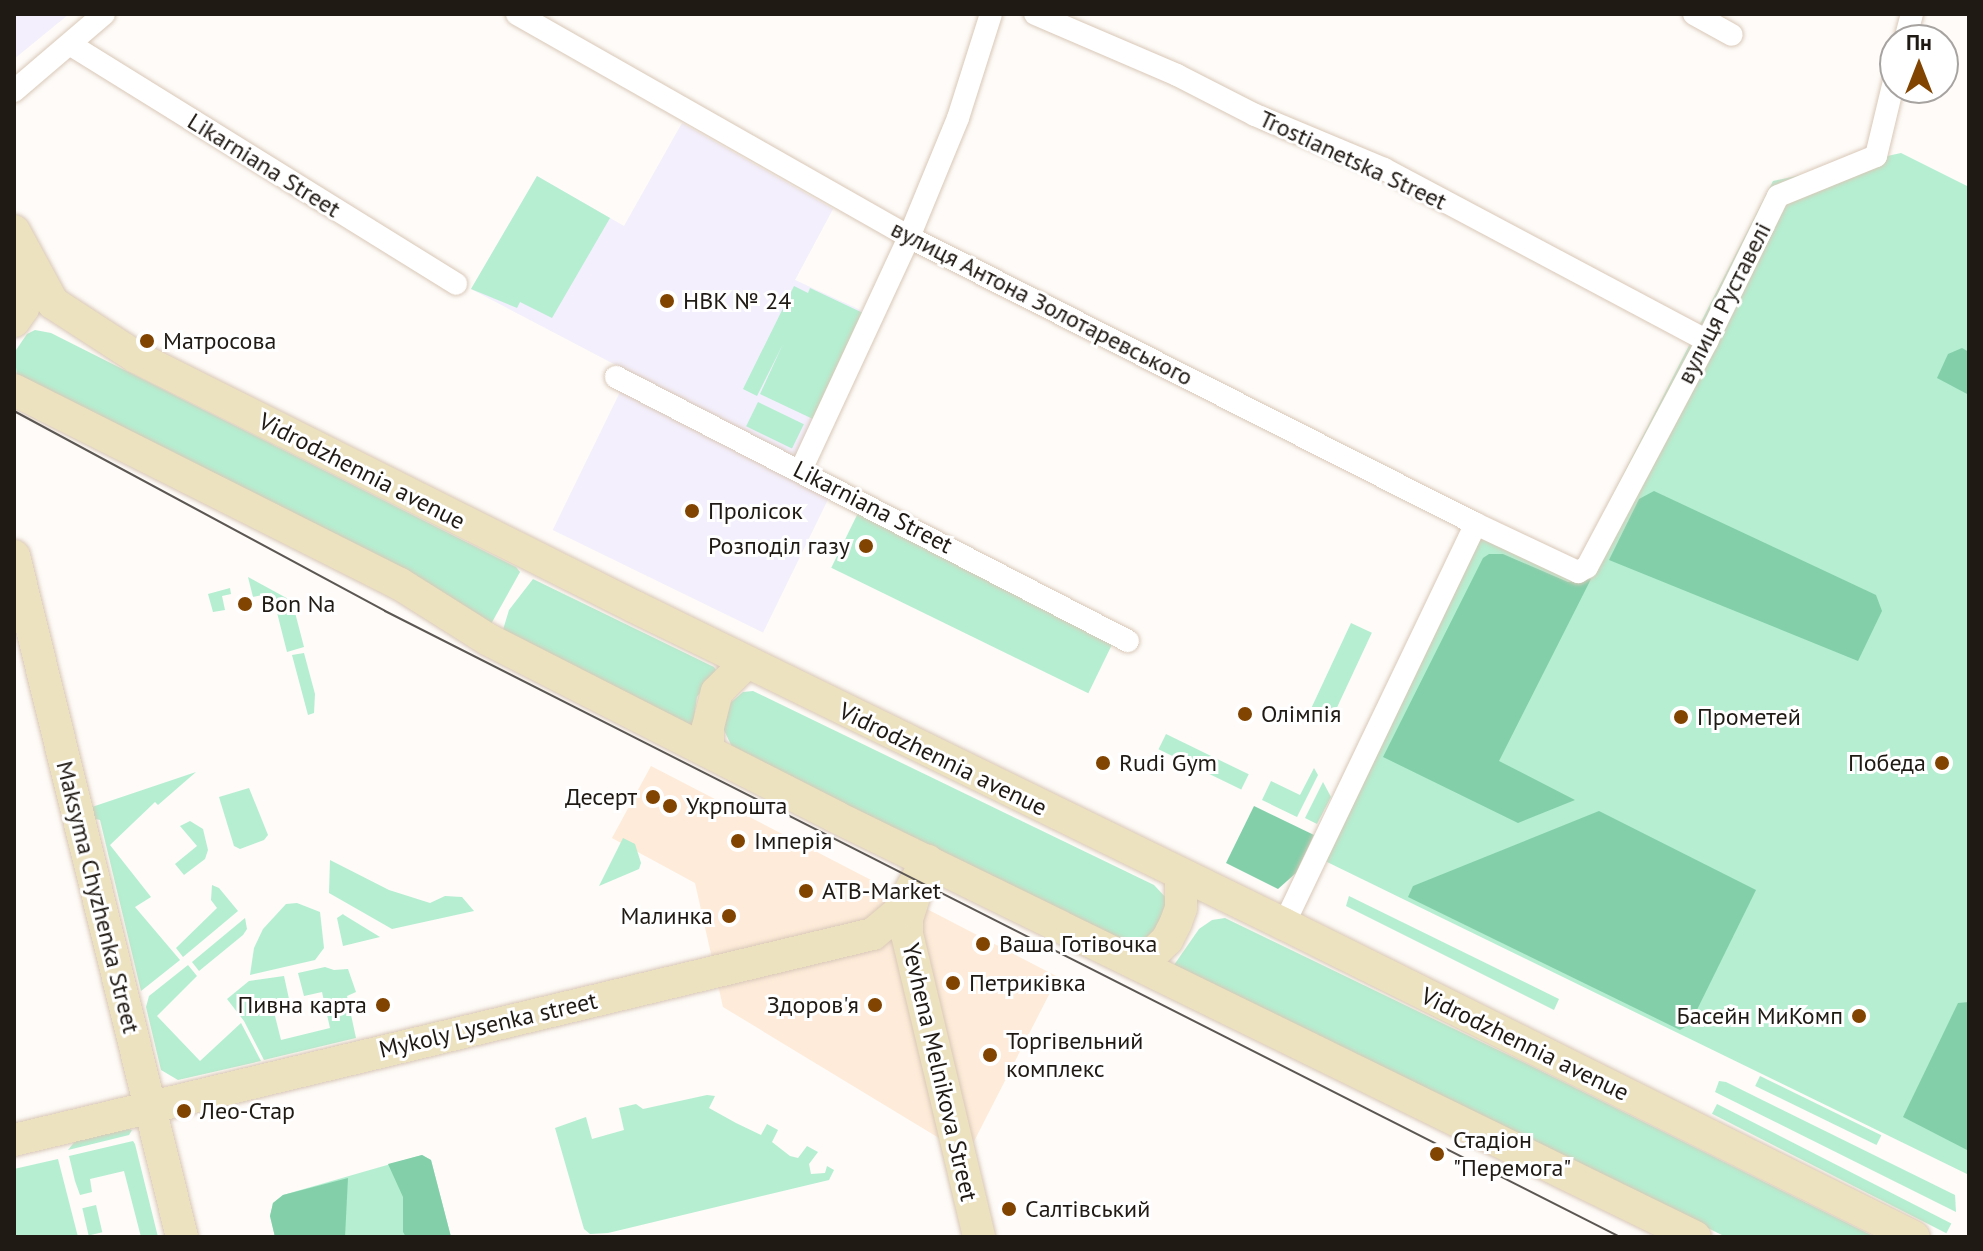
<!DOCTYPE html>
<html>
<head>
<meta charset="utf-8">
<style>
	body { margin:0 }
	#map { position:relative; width:1983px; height:1251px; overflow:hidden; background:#fefbf8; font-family:"PT Sans",sans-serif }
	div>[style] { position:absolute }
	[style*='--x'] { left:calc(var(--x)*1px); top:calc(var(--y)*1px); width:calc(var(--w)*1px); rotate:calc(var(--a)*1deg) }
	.built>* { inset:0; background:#feebd9 }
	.education>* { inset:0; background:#f3effc; transform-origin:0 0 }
	.green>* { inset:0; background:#b5eed1; transform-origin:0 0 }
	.forest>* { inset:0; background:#83cfaa }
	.roads { filter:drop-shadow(0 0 2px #d9c8b7) drop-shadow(0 0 2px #d9c8b7) }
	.street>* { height:22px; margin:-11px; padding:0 11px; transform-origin:11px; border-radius:11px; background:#fff }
	.secondary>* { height:32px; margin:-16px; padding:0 16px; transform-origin:16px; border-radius:16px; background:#ede2c0 }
	.tram>* { height:2px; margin:-1px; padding:0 1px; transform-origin:1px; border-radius:1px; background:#5c5752 }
	.dots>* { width:22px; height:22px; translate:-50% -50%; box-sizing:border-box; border:4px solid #fff; border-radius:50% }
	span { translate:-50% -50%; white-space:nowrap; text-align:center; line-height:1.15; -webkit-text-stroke:6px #fff; paint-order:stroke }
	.street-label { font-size:24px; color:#201a14 }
	.poi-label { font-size:24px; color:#201a14 }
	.left { translate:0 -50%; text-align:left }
	.right { translate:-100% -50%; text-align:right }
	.frame { position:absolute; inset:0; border:16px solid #201a14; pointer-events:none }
	.north { position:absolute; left:1879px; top:24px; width:80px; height:80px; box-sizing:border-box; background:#fff; border:2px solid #a6a3a1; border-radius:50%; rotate:0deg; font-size:22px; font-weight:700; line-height:32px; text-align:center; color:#201a14 }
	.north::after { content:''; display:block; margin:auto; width:28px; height:36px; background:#814401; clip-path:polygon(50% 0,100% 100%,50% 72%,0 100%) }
</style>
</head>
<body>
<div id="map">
	<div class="built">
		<i style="clip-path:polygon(651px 766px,1058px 977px,967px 1155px,723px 1007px,695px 883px,612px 838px)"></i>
	</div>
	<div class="education">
		<i style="clip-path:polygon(14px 14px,69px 14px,14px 59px)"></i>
		<i style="clip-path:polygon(682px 123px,833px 209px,795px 280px,867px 313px,797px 460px,471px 289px,537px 176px,624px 226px)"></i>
		<i style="left:622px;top:388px;width:234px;height:158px;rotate:26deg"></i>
	</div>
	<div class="green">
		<i style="clip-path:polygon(1901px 153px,1969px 187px,1969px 1175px,1323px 860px,1480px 537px,1559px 574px,1581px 557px,1773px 181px)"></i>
		<i style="clip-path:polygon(537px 176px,610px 218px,552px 318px,520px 302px,517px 308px,471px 289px)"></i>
		<i style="clip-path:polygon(794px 286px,808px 293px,810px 288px,865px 314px,815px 420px,760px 394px,783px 344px,757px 396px,743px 389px)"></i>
		<i style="clip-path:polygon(35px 330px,51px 333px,516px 567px,520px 572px,491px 624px,30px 383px,17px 375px,14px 353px,27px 334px)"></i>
		<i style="left:758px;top:402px;width:51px;height:27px;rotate:26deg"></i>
		<i style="left:858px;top:513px;width:286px;height:61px;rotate:26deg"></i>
		<i style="clip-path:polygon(248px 577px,292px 601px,304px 647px,287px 652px,272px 593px,253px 597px)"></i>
		<i style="clip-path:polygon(533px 579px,714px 667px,716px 670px,697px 697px,693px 725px,690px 726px,502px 633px,509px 610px)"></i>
		<i style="clip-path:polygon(230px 588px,231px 594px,222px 596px,225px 610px,213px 612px,208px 594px)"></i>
		<i style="left:1351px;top:623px;width:23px;height:93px;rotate:25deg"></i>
		<i style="clip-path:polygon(304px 653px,315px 694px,314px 713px,308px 715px,292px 655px)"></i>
		<i style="clip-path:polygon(753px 691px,1154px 885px,1169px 901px,1161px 927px,1135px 950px,732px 747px,723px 728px,729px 704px,743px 692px)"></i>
		<i style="left:1166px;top:734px;width:92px;height:17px;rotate:26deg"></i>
		<i style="clip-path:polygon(1314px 768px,1318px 775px,1297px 817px,1262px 800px,1271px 781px,1300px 795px)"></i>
		<i style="clip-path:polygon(196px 772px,158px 805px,155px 802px,110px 845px,151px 897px,135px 907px,180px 960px,141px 991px,100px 820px,92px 818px,89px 808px)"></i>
		<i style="clip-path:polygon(1323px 782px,1331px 797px,1317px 824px,1305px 818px)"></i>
		<i style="clip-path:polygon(249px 788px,268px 835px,264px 840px,240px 849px,234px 846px,219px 797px)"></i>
		<i style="clip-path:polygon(190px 821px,203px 829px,208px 850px,205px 859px,184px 875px,175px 864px,197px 846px,180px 826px)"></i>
		<i style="clip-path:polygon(623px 838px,635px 844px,641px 863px,639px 869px,599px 886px)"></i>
		<i style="clip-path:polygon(330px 860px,389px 890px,430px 903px,445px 896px,462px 897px,474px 911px,392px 929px,329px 893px)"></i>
		<i style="clip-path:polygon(212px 885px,219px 888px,238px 911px,183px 957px,176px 948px,217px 908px,211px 900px)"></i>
		<i style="clip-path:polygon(1349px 896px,1559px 999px,1554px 1010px,1346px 906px)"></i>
		<i style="clip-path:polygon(297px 903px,320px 912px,324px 948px,315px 960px,250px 975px,254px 948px,263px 929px,286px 904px)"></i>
		<i style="clip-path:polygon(343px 914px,344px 915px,380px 937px,343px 946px,337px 918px)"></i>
		<i style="clip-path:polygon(245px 918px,247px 929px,243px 935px,199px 971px,192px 962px)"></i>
		<i style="clip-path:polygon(1225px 918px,1531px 1066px,1875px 1237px,1726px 1237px,1174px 965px,1199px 929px,1212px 920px)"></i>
		<i style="clip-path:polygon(188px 965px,197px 976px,157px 1016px,200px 1061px,241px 1023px,261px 1061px,178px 1080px,161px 1070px,146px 1007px,149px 996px)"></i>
		<i style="clip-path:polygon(325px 967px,334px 970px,348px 969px,356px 992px,347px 996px,356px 1038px,264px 1060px,244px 1021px,227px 999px,249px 981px,284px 976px,289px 999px,272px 1004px,281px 1040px,330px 1028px,322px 992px,304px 996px,298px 973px)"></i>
		<i style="left:1760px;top:1076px;width:135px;height:11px;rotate:26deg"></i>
		<i style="clip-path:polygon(1719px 1081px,1726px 1082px,1955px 1195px,1956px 1212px,1715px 1092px)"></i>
		<i style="clip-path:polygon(707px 1095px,715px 1096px,709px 1108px,736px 1123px,761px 1135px,767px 1124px,778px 1130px,772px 1142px,790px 1156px,798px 1158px,807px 1146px,818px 1152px,809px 1164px,811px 1174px,825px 1173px,827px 1166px,834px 1170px,829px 1180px,608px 1233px,590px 1234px,584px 1229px,555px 1128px,586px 1117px,592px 1139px,624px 1130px,619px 1108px,636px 1104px,643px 1109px)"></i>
		<i style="left:1717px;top:1104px;width:263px;height:11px;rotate:27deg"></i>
		<i style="clip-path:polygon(129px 1129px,132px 1130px,129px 1135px,68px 1150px,76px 1140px)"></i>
		<i style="clip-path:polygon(133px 1141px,135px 1144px,158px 1237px,141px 1237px,124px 1171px,90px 1179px,92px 1192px,80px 1195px,75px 1181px,69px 1156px)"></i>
		<i style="clip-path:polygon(422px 1155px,431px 1160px,451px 1237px,275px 1237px,270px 1216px,273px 1203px,283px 1195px)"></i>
		<i style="clip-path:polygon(58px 1159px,78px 1237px,14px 1237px,14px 1169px)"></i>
		<i style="left:96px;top:1205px;width:28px;height:14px;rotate:77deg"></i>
	</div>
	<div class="forest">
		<i style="clip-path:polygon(1962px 348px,1969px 352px,1969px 395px,1937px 378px,1948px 354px)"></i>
		<i style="clip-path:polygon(1654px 491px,1876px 595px,1882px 611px,1858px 661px,1609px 560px,1639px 499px)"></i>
		<i style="clip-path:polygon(1489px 554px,1503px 554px,1568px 582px,1591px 579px,1499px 761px,1575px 800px,1518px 823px,1383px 757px,1483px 558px)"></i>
		<i style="clip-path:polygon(1254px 806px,1314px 835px,1296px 873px,1278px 889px,1226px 863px)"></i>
		<i style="clip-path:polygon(1599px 811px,1756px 890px,1690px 1024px,1680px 1030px,1408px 897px,1413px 886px)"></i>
		<i style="clip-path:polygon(1969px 1002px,1969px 1151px,1903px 1117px,1958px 1003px)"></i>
		<i style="clip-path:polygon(422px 1155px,431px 1160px,451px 1237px,406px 1237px,403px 1232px,403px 1197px,388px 1164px)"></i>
		<i style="clip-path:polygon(348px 1178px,345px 1237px,275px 1237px,270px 1216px,273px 1203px,283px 1195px)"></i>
	</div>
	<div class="roads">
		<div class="street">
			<i style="--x:517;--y:14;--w:451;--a:29.6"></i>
			<i style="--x:909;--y:237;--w:635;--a:26.85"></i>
			<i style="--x:1476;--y:524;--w:113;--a:25.2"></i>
			<i style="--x:1578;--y:572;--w:10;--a:-29"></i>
			<i style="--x:1587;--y:567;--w:256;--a:-62"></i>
			<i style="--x:1707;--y:341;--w:161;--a:-63.9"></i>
			<i style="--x:1778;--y:196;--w:106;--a:-22.2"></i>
			<i style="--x:1876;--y:156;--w:81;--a:-76.5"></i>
			<i style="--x:1035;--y:14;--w:155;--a:23.2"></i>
			<i style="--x:1177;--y:75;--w:88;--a:27.1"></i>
			<i style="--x:1255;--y:115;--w:140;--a:22.7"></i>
			<i style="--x:1384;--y:169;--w:366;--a:28"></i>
			<i style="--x:1694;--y:14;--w:43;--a:28.9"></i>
			<i style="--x:1905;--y:40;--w:27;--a:-75"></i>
			<i style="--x:71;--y:45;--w:453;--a:31.8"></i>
			<i style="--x:14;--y:91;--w:118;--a:-40.5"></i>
			<i style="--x:616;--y:377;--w:576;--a:27.28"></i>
			<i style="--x:801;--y:470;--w:257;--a:-65.1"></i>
			<i style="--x:909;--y:237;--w:129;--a:-67.6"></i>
			<i style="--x:958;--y:118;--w:109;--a:-72.4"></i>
			<i style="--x:1284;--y:924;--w:444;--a:-64.4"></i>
		</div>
		<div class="secondary">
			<i style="--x:14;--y:231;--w:82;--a:61.6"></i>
			<i style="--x:53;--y:303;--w:99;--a:33"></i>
			<i style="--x:136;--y:357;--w:558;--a:26.61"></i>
			<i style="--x:635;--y:607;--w:722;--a:26.03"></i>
			<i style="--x:1284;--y:924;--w:703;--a:26.42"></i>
			<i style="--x:14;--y:321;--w:16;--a:-55"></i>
			<i style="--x:23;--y:308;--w:32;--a:-85"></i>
			<i style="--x:26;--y:276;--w:20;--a:-101"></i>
			<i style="--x:14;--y:390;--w:432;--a:26.7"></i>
			<i style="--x:400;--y:584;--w:105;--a:32.2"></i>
			<i style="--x:489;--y:640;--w:390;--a:27"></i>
			<i style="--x:836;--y:817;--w:956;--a:26.06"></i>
			<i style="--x:14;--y:556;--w:701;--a:76.14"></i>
			<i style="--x:708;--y:751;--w:24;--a:-90"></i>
			<i style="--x:708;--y:727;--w:36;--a:-76"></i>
			<i style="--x:717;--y:692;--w:42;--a:-45"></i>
			<i style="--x:915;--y:894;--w:25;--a:108"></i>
			<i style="--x:907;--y:918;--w:16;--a:90"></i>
			<i style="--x:907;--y:934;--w:311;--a:76.6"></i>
			<i style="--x:1142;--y:964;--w:35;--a:-44"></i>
			<i style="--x:1167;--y:940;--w:20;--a:-63"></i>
			<i style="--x:1176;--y:922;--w:15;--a:-70"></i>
			<i style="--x:1181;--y:908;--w:33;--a:-90"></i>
			<i style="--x:14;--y:1140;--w:883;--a:-13.49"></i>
			<i style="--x:873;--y:934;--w:33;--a:-40"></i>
			<i style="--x:898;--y:913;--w:60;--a:-60.9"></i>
		</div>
	</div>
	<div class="tram">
		<i style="--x:14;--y:411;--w:421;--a:28.3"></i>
		<i style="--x:385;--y:611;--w:1385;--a:26.88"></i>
	</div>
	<div class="dots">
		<i style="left:667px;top:301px;background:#814401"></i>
		<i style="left:147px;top:341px;background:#814401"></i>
		<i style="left:692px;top:511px;background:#814401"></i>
		<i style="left:866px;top:546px;background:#814401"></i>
		<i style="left:245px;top:604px;background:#814401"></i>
		<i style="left:1245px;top:714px;background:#814401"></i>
		<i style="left:1681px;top:717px;background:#814401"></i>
		<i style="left:1103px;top:763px;background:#814401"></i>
		<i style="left:1942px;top:763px;background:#814401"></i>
		<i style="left:653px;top:797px;background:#814401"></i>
		<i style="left:670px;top:806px;background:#814401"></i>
		<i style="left:738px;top:841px;background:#814401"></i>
		<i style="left:806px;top:891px;background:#814401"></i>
		<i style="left:729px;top:916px;background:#814401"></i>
		<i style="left:983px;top:944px;background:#814401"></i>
		<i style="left:953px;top:983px;background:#814401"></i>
		<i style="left:383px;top:1005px;background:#814401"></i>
		<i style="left:875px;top:1005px;background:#814401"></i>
		<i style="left:1859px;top:1016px;background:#814401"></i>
		<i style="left:990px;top:1055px;background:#814401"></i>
		<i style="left:184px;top:1111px;background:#814401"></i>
		<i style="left:1437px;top:1154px;background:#814401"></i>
		<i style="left:1009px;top:1209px;background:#814401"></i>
	</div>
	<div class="street-label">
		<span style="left:1353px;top:160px;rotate:25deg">Trostianetska Street</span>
		<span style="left:264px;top:165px;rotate:32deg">Likarniana Street</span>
		<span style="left:1042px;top:303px;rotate:27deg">вулиця Антона Золотаревського</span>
		<span style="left:1724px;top:303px;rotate:-63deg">вулиця Руставелі</span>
		<span style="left:362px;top:471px;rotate:27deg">Vidrodzhennia avenue</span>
		<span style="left:873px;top:507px;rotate:27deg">Likarniana Street</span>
		<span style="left:943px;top:759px;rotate:26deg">Vidrodzhennia avenue</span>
		<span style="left:98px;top:897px;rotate:76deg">Maksyma Chyzhenka Street</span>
		<span style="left:488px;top:1025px;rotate:-13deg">Mykoly Lysenka street</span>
		<span style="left:1525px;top:1044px;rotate:26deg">Vidrodzhennia avenue</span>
		<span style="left:940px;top:1072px;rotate:77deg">Yevhena Melnikova Street</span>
	</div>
	<div class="poi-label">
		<span class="left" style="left:683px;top:301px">НВК № 24</span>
		<span class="left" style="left:163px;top:341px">Матросова</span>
		<span class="left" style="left:708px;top:511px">Пролісок</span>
		<span class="right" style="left:850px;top:546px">Розподіл газу</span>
		<span class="left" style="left:261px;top:604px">Bon Na</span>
		<span class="left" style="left:1261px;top:714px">Олімпія</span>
		<span class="left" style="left:1697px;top:717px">Прометей</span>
		<span class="left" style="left:1119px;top:763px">Rudi Gym</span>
		<span class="right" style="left:1926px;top:763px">Победа</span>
		<span class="right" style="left:637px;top:797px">Десерт</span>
		<span class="left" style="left:686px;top:806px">Укрпошта</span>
		<span class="left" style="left:754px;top:841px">Імперія</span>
		<span class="left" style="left:822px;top:891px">ATB-Market</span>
		<span class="right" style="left:713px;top:916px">Малинка</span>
		<span class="left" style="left:999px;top:944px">Ваша Готівочка</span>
		<span class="left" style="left:969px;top:983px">Петриківка</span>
		<span class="right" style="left:367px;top:1005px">Пивна карта</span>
		<span class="right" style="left:859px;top:1005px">Здоров'я</span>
		<span class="right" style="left:1843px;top:1016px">Басейн МиКомп</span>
		<span class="left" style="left:1006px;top:1055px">Торгівельний<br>комплекс</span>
		<span class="left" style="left:200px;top:1111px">Лео-Стар</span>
		<span class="left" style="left:1453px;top:1154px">Стадіон<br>"Перемога"</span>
		<span class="left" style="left:1025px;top:1209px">Салтівський</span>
	</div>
	<div class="frame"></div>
	<div class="north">Пн</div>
</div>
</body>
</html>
